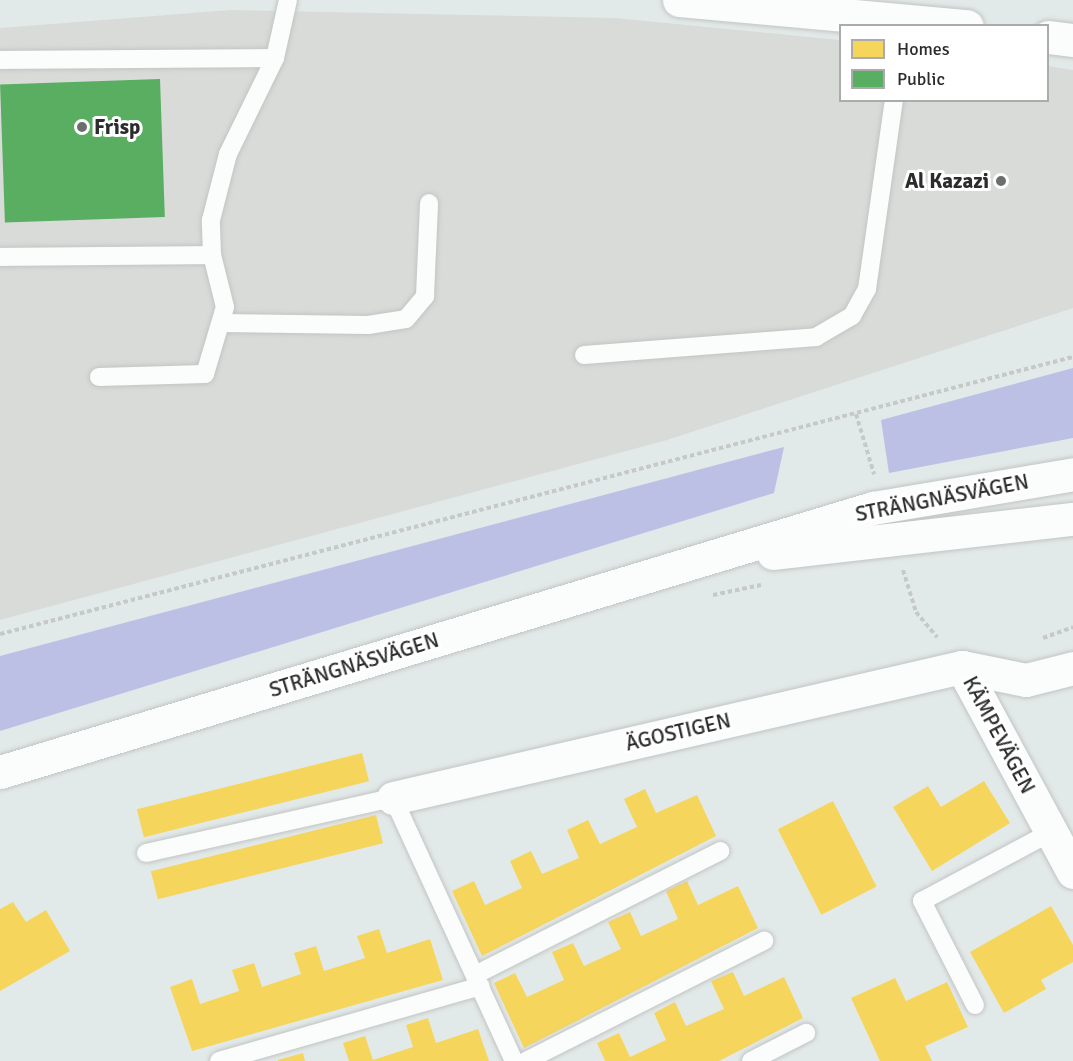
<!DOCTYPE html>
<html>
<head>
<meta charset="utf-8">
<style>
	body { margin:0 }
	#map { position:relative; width:1073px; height:1061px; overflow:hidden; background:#e2eae9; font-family:Signika,sans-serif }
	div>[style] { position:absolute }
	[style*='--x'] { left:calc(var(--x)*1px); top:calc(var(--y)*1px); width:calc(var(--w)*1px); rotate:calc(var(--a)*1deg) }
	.industrial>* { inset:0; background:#d9dbd9 }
	.green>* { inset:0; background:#bcc0e5 }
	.homes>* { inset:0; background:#f6d55c; transform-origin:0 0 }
	.public>* { inset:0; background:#5aae61; transform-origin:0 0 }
	.path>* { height:4px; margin-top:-2px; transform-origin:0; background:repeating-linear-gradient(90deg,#c7c8c8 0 4.5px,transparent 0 7.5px) }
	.roads { filter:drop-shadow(0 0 2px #c3c4c3) drop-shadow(0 0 2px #c3c4c3) }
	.lane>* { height:18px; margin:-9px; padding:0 9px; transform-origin:9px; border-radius:9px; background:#fbfcfc }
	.street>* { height:33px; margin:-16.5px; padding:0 16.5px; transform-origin:16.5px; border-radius:16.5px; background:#fbfcfc }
	.secondary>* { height:33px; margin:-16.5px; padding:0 16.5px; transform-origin:16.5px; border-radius:16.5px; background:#fbfcfc }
	.dots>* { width:16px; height:16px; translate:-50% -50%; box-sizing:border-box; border:3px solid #fff; border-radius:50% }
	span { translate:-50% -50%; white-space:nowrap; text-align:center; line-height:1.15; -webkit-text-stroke:6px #fff; paint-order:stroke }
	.poi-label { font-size:21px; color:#2c2c2c; font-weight:700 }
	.left { translate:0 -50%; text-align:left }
	.right { translate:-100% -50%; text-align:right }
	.street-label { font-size:21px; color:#2c2c2c }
	.legend { position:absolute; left:839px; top:24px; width:210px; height:78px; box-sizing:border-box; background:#fff; border:2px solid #ababab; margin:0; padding:8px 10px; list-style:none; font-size:18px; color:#2c2c2c }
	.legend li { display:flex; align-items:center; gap:12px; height:30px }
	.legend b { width:30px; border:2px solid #ababab }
</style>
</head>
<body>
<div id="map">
	<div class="industrial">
		<i style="clip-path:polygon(231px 10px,615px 18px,840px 40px,840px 100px,1048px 100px,1048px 66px,1073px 70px,1073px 308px,667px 440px,0 620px,0 28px)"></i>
	</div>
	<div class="green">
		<i style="clip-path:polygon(1073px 368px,1073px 438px,889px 473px,881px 420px)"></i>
		<i style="clip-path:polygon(784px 447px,774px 493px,0 731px,0 656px)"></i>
	</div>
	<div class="homes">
		<i style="left:362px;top:753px;width:29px;height:232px;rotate:76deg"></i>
		<i style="clip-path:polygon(984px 781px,1010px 823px,932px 871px,893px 807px,928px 786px,941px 807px)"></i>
		<i style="clip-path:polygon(645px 789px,656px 813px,697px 795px,716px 836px,482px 956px,452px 891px,474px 881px,485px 905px,522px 888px,510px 861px,531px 851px,542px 874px,579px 858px,567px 830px,588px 820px,600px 844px,637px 827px,624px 799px)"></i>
		<i style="left:833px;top:801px;width:96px;height:62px;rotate:63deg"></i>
		<i style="left:376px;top:815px;width:29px;height:232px;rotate:76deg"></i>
		<i style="clip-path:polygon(687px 881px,698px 905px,738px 886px,758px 928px,524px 1048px,494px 983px,515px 973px,527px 997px,564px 980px,552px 952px,573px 943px,584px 966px,621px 949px,608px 922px,630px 912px,641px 936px,678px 919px,666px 891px)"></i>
		<i style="clip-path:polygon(13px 902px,26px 922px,46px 910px,70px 951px,0 991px,0 909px)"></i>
		<i style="clip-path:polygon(1051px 906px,1073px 945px,1073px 962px,1041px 980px,1046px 989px,1004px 1013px,970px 952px)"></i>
		<i style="clip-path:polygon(379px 929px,387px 953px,430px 939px,443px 980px,192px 1051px,170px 987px,192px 979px,200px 1004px,239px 991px,232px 970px,254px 963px,262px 987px,301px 974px,294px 953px,316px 946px,324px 971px,365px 958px,357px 936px)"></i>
		<i style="clip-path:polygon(733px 972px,744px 996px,784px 977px,803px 1018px,719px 1061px,605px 1061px,597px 1043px,619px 1033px,630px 1057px,666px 1040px,654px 1013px,675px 1002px,686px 1026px,724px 1009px,711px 981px)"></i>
		<i style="clip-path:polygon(895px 978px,906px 1001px,947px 982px,968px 1027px,925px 1046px,932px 1061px,880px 1061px,851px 998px)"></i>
		<i style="clip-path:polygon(428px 1018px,436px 1043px,478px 1029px,489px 1061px,349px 1061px,343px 1043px,365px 1036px,373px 1060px,413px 1047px,406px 1025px)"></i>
		<i style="clip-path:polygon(303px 1053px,305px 1061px,278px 1061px,278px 1060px)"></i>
	</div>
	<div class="public">
		<i style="left:160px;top:79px;width:138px;height:160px;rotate:88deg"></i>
	</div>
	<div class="path">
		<i style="--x:856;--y:414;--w:63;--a:73.3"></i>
		<i style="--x:903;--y:570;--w:44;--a:72.8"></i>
		<i style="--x:916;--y:612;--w:33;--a:50"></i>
		<i style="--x:713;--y:595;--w:49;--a:-11.8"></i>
		<i style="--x:0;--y:634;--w:1108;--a:-14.48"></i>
		<i style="--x:1043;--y:638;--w:32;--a:-20"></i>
	</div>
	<div class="roads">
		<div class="lane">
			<i style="--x:0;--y:60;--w:275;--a:-0.4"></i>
			<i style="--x:0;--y:257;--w:212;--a:-0.5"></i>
			<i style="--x:221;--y:323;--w:147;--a:0.8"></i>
			<i style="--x:368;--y:325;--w:38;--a:-9"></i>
			<i style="--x:406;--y:319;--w:30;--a:-50"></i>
			<i style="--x:425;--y:296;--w:93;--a:-87.5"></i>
			<i style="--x:584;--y:355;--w:233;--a:-4.4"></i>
			<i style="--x:816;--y:337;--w:42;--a:-30.3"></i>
			<i style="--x:852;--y:316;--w:31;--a:-61"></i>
			<i style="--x:867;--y:289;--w:191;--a:-81.9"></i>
			<i style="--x:99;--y:377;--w:106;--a:-1.6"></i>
			<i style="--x:205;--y:374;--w:70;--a:-73.4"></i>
			<i style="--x:225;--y:307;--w:54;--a:-104"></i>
			<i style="--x:212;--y:255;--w:35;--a:-92"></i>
			<i style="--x:211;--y:220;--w:68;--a:-75.6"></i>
			<i style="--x:228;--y:154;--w:107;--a:-63.9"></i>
			<i style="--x:275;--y:58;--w:59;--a:-77.4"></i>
			<i style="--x:146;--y:853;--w:253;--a:-12.6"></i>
			<i style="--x:393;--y:798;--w:289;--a:65.3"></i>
			<i style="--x:475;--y:975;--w:275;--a:-26.8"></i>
			<i style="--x:975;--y:1005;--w:117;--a:-117"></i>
			<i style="--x:922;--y:901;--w:146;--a:-28.1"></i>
			<i style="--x:219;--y:1061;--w:272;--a:-16"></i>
			<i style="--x:526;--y:1061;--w:267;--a:-26.8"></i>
			<i style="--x:751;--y:1061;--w:62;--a:-27"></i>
		</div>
		<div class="street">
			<i style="--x:679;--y:0;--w:289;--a:5.2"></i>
			<i style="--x:1048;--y:37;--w:25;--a:7"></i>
			<i style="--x:962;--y:667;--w:233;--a:61.6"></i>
			<i style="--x:393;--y:798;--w:584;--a:-12.97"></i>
			<i style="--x:962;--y:667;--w:65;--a:11.5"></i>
			<i style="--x:1026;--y:680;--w:49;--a:-14.3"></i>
		</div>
		<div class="secondary">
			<i style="--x:773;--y:553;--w:302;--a:-6.5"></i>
			<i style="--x:0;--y:772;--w:912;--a:-16.83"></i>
			<i style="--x:873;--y:508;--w:203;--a:-9.6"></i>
		</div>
	</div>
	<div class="dots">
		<i style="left:82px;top:127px;background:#6c6e6e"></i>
		<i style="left:1001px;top:181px;background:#6c6e6e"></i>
	</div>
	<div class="poi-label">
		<span class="left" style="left:94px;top:127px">Frisp</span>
		<span class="right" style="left:989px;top:181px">Al Kazazi</span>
	</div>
	<div class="street-label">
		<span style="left:942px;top:498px;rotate:-11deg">STRÄNGNÄSVÄGEN</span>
		<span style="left:354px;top:665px;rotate:-17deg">STRÄNGNÄSVÄGEN</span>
		<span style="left:678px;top:732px;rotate:-13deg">ÄGOSTIGEN</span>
		<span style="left:999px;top:735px;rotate:62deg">KÄMPEVÄGEN</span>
	</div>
	<ul class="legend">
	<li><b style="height:16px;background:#f6d55c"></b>Homes</li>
	<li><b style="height:16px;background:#5aae61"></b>Public</li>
	</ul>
</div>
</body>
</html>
